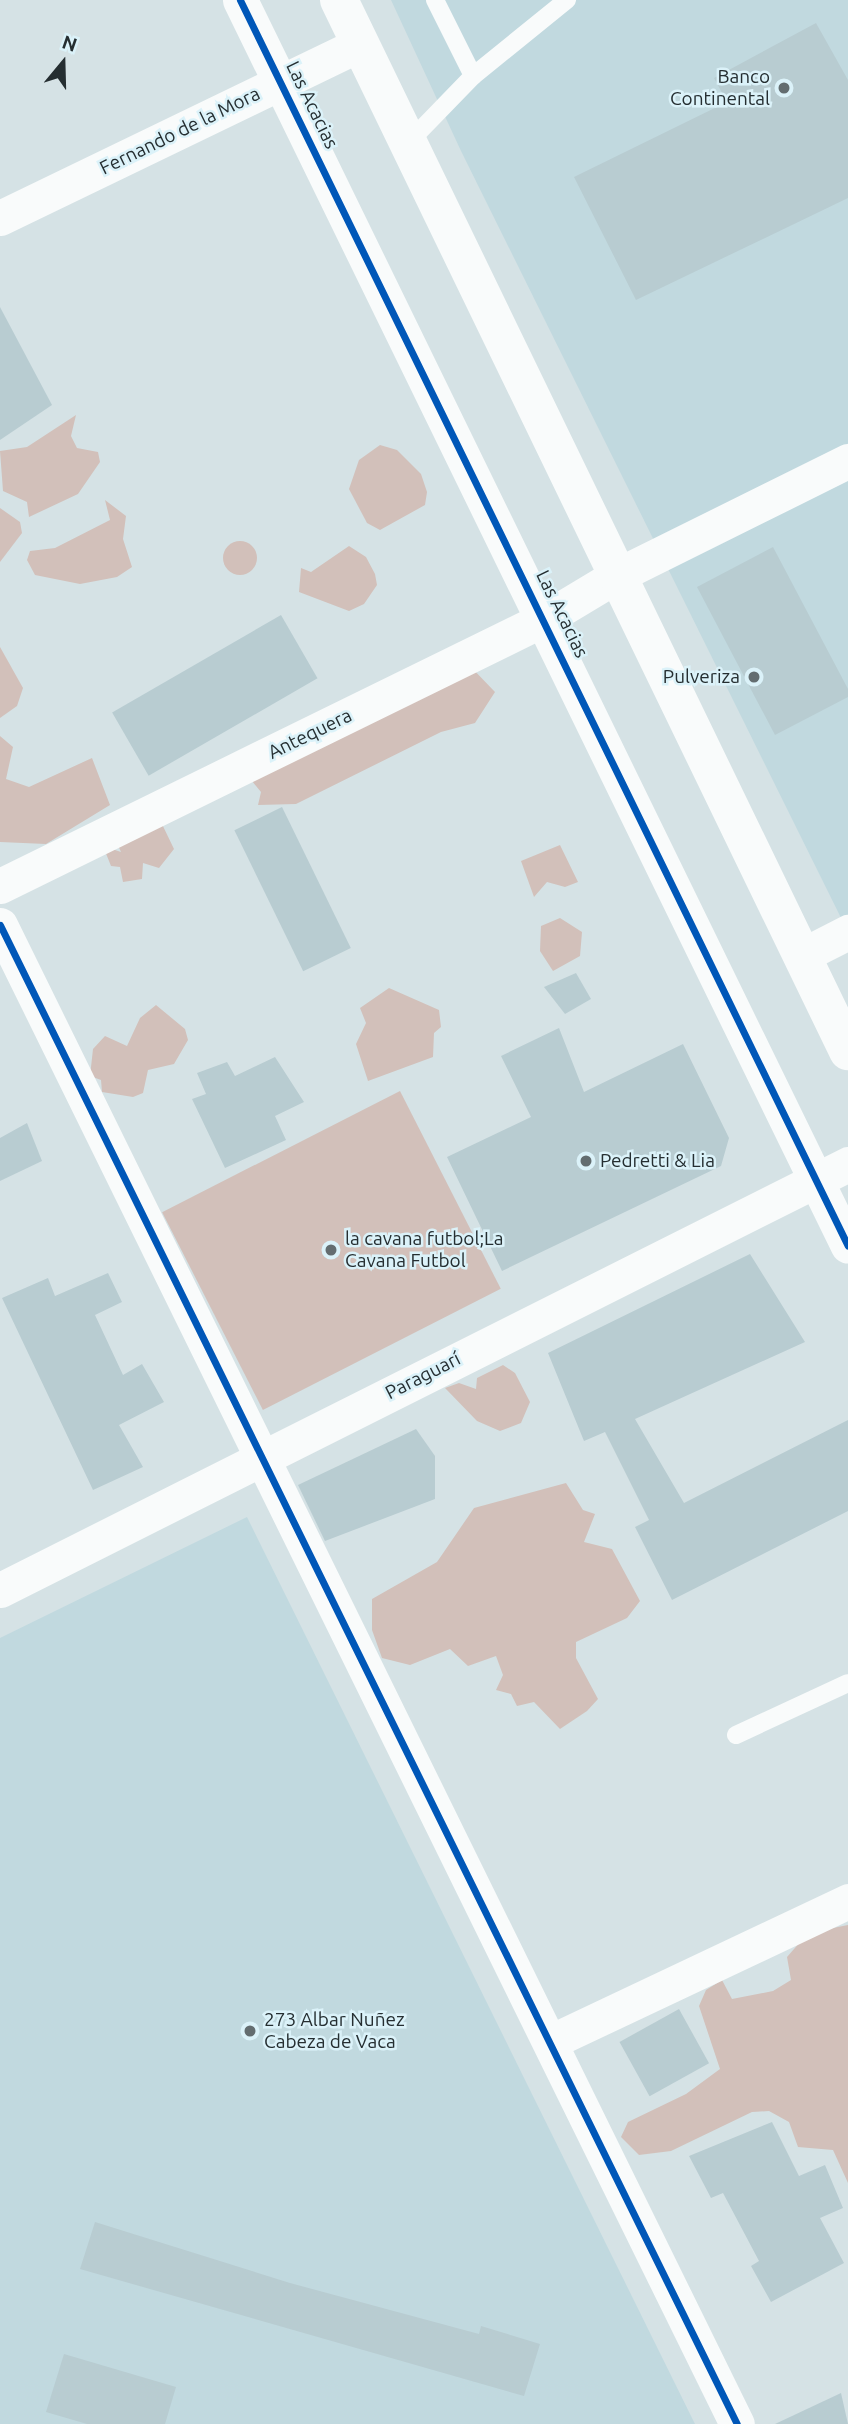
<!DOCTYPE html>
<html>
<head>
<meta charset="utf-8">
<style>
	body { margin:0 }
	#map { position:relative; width:848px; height:2424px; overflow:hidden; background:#d5e2e5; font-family:Ubuntu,sans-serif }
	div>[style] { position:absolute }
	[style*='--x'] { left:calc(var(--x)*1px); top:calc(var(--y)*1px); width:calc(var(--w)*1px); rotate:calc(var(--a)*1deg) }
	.built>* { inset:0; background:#c1d9df }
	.green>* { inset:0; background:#d2c0ba; transform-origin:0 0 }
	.round { border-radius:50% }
	.building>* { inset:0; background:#b8ccd1; transform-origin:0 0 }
	.service>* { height:18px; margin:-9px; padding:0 9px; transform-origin:9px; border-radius:9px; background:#f9fbfb }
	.minor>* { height:35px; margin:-17.5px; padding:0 17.5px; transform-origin:17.5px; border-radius:17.5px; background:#f9fbfb }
	.trunk>* { height:38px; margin:-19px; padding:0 19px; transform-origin:19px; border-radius:19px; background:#f9fbfb }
	.cycleway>* { height:7px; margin:-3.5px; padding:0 3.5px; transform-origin:3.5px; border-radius:3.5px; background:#0057b8 }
	.dots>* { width:19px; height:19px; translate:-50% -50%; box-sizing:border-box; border:4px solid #dbf2f9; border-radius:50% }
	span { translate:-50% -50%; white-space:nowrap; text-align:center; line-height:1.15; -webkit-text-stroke:5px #dbf2f9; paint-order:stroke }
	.poi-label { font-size:19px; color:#252e31 }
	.right { translate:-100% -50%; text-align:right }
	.left { translate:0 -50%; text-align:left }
	.street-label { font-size:19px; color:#252e31 }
	.north { position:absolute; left:28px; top:28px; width:70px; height:70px; -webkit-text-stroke:5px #dbf2f9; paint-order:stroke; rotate:19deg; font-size:19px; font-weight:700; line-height:28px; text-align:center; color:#252e31 }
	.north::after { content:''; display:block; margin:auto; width:24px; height:32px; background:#252e31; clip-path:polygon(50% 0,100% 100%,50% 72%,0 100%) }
</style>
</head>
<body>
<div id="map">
	<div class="built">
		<i style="clip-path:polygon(391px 0,848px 0,848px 932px,461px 151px)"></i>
		<i style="clip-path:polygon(247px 1517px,695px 2424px,0 2424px,0 1638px)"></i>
	</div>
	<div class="green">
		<i style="clip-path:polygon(76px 415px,71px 436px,77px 448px,98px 452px,100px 462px,78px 494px,29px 517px,27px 502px,3px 491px,0 451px,27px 447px)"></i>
		<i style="clip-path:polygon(380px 445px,397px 450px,421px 474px,427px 492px,425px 505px,380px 530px,367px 523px,349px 489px,359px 460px)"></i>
		<i style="clip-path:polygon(105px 500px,126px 516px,123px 539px,132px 567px,117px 577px,80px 584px,35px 575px,27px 560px,30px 551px,55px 548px,110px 520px)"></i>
		<i style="clip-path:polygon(0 508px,20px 522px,22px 533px,0 562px)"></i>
		<i class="round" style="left:223px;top:541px;width:34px;height:34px"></i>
		<i style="clip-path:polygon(349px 546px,366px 557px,375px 574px,377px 585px,364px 604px,349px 611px,299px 592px,301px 568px,311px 572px)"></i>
		<i style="clip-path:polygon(0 647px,23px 688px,17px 706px,0 718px)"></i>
		<i style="clip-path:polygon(470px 666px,495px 692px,475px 723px,441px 732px,296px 804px,258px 805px,261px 792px,252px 781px)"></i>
		<i style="clip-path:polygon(0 736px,13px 747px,6px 779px,29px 787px,92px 758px,110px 805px,46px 844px,0 842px)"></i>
		<i style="clip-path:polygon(161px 822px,174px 849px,159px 868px,143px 863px,142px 879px,123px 882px,120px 867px,111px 866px,103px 846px,121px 852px,116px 841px)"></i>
		<i style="clip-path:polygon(560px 845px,578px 882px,565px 887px,547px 882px,534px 897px,521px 861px)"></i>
		<i style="clip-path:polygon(560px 918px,582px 932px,580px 956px,553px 971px,540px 951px,541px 926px)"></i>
		<i style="clip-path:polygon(389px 988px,439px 1010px,441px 1027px,434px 1033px,433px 1057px,368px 1081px,356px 1044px,366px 1023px,360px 1008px)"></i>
		<i style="clip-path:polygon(156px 1005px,185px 1029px,188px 1040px,174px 1064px,148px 1070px,143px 1093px,133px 1097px,102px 1092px,101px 1080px,90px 1076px,93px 1049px,105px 1036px,127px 1046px,140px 1018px)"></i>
		<i style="left:400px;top:1091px;width:222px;height:267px;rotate:63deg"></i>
		<i style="clip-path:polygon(503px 1365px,515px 1373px,530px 1402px,521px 1423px,500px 1431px,477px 1421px,445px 1388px,459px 1383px,476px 1389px,477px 1378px)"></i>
		<i style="clip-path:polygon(566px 1483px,583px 1510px,595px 1514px,584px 1542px,612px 1549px,640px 1601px,627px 1618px,576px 1642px,576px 1658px,598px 1699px,587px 1711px,560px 1729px,534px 1702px,517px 1706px,511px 1694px,496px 1690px,503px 1675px,496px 1656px,468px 1666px,450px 1649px,410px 1665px,382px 1658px,372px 1630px,372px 1599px,437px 1562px,474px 1508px)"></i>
		<i style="clip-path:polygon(848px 1925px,848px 2183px,833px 2150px,798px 2147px,789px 2122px,769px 2111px,752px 2112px,671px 2151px,639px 2155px,621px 2137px,628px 2122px,686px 2094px,720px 2069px,699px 2006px,706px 1990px,722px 1980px,732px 1999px,773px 1991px,791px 1980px,787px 1957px,808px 1933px)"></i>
	</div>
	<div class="building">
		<i style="clip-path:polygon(816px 23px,848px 80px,848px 198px,636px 300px,574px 177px,727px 102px,714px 78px)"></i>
		<i style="clip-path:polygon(0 307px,52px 405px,0 440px)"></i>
		<i style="clip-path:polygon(773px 547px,848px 689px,848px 697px,775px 735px,697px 587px)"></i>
		<i style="left:281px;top:615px;width:73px;height:195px;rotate:60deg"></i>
		<i style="left:282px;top:807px;width:157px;height:53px;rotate:64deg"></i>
		<i style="clip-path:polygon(576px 973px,591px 999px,565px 1014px,544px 987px)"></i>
		<i style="clip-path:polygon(559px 1028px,584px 1092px,683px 1044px,729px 1138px,721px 1166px,502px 1271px,447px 1157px,531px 1117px,501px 1056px)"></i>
		<i style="clip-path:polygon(275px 1057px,304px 1102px,275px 1116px,286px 1140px,225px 1168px,192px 1099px,206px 1094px,197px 1073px,227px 1062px,235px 1076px)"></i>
		<i style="clip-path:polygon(27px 1123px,42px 1161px,0 1181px,0 1138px)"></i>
		<i style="clip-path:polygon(750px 1254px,805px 1342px,635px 1419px,684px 1503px,848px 1420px,848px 1511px,672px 1600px,635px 1527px,649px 1520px,605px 1432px,584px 1441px,548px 1353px)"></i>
		<i style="clip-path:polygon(108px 1273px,122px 1302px,95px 1315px,123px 1375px,142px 1364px,164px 1402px,119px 1425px,143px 1467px,93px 1490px,2px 1298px,48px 1278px,55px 1296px)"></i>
		<i style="clip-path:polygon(416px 1429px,435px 1456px,435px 1499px,325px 1541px,298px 1485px)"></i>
		<i style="left:679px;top:2009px;width:62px;height:68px;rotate:61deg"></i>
		<i style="clip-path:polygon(772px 2122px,799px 2176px,825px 2165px,843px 2208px,820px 2218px,844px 2263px,771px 2302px,751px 2266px,759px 2261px,723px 2193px,711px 2198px,689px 2156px)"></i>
		<i style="clip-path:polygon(95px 2222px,290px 2283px,479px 2334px,481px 2326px,540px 2344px,524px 2396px,80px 2269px)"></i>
		<i style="clip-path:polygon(64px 2354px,176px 2387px,165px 2424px,87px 2424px,46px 2412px)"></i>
		<i style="clip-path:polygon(841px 2393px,848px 2424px,775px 2424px)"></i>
	</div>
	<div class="service">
		<i style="--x:435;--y:0;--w:85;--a:63.4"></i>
		<i style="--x:408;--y:143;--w:93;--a:-45.9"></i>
		<i style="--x:473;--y:76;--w:121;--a:-39"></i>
		<i style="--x:736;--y:1735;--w:123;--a:-24.9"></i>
	</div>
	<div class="minor">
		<i style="--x:240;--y:0;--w:1386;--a:63.99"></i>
		<i style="--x:0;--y:218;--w:400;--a:-25.8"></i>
		<i style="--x:0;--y:886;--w:608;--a:-26.14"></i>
		<i style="--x:546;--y:618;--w:82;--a:-31"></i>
		<i style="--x:616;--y:576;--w:259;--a:-26.4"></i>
		<i style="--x:0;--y:925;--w:1670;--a:63.82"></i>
		<i style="--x:803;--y:955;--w:51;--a:-27.1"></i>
		<i style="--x:0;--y:1590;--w:949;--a:-26.67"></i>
		<i style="--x:550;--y:2042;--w:330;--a:-25.3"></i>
	</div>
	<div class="trunk">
		<i style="--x:339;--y:0;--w:1168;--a:64.16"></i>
	</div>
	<div class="cycleway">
		<i style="--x:240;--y:0;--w:1386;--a:63.99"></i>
		<i style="--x:0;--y:925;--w:1670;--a:63.82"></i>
	</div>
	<div class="dots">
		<i style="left:784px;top:88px;background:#636d70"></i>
		<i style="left:754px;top:677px;background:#636d70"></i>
		<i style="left:586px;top:1161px;background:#636d70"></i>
		<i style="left:331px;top:1250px;background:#636d70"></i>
		<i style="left:250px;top:2031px;background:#636d70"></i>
	</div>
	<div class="poi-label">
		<span class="right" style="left:770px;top:88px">Banco<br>Continental</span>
		<span class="right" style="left:740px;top:677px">Pulveriza</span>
		<span class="left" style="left:600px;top:1161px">Pedretti &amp; Lia</span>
		<span class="left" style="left:345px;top:1250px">la cavana futbol;La<br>Cavana Futbol</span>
		<span class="left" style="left:264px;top:2031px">273 Albar Nuñez<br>Cabeza de Vaca</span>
	</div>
	<div class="street-label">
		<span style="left:312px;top:105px;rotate:64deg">Las Acacias</span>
		<span style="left:180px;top:131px;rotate:-26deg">Fernando de la Mora</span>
		<span style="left:562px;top:614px;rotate:64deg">Las Acacias</span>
		<span style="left:310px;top:734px;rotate:-26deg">Antequera</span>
		<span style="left:423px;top:1376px;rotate:-27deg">Paraguarí</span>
	</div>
	<div class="north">N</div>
</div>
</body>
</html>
